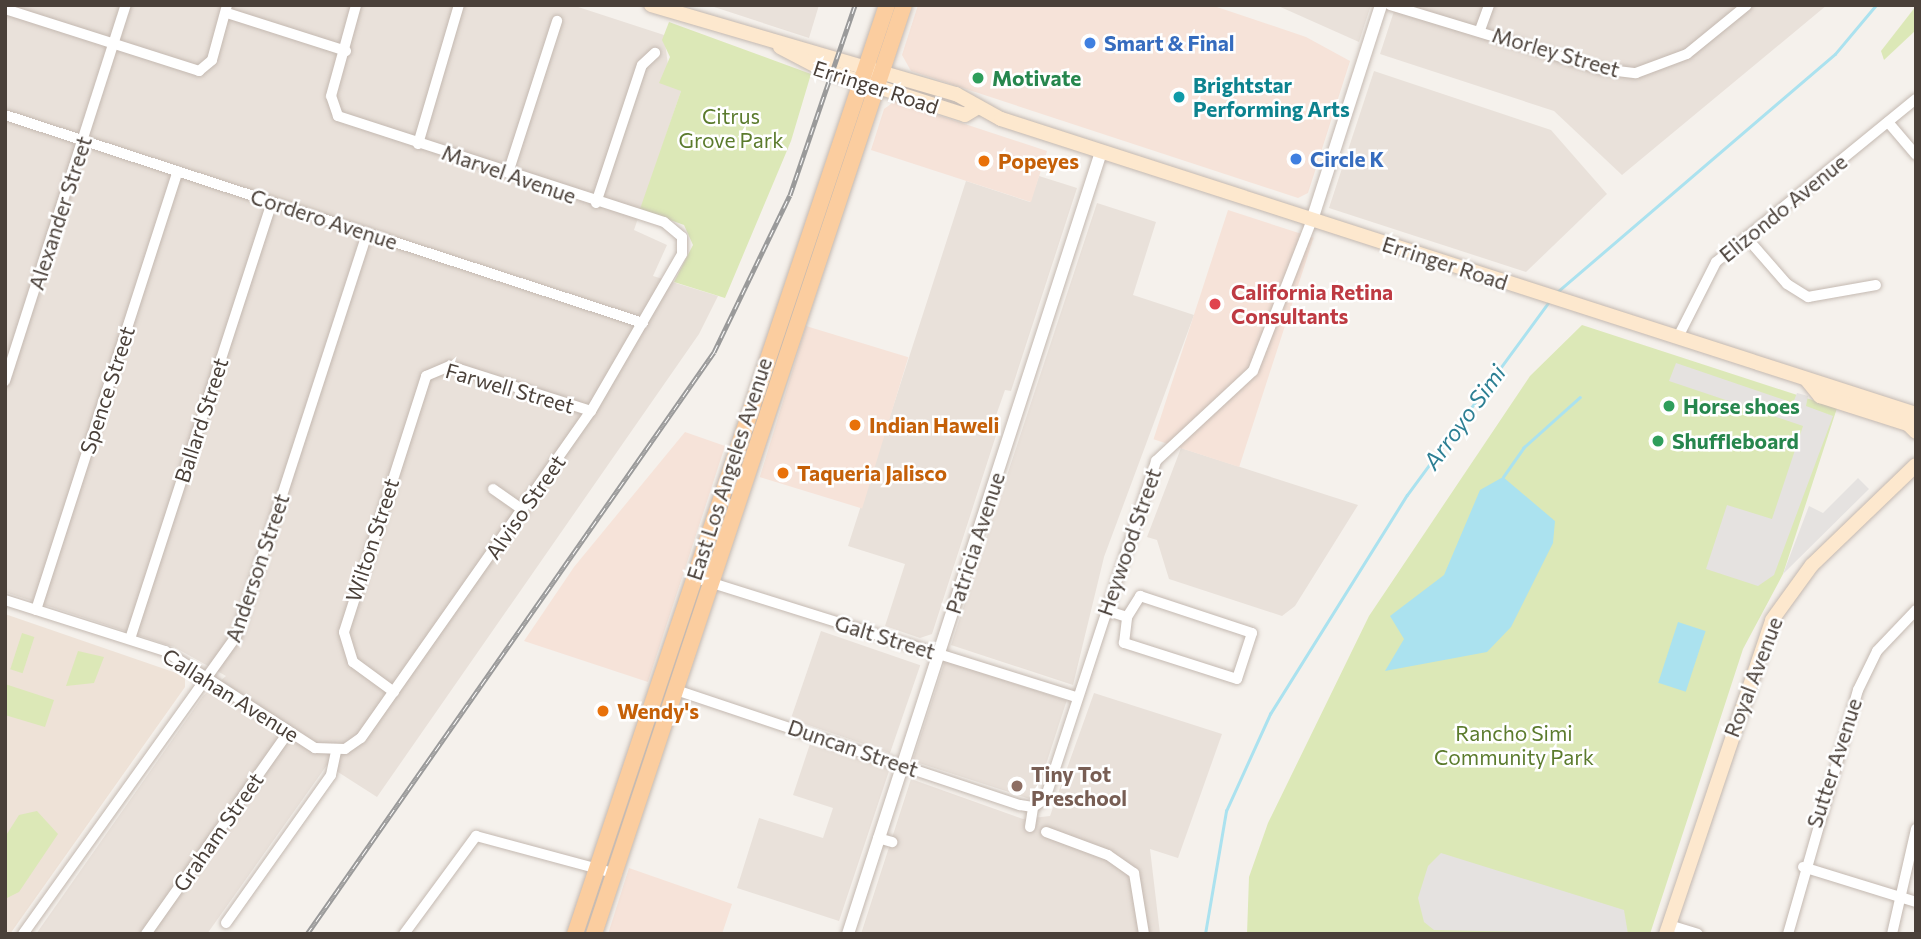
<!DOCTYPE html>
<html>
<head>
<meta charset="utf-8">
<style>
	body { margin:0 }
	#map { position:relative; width:1921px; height:939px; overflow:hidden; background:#f5f1ec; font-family:Commissioner,sans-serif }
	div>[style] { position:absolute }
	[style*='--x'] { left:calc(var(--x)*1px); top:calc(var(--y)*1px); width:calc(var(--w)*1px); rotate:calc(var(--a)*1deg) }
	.residential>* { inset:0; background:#e9e1da; transform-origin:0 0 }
	.commercial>* { inset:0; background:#f6e3d9; transform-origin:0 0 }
	.education>* { inset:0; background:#eee2d7 }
	.green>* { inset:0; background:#dce8b7; transform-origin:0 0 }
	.parking>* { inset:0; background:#e5e2e0 }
	.water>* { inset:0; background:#abe2ef; transform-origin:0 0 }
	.stream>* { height:2.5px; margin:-1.25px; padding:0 1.25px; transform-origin:1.25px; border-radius:1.25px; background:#abe2ef }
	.roads { filter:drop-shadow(0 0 2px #c4b9b1) drop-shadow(0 0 2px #c4b9b1) }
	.minor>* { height:10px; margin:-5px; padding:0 5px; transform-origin:5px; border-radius:5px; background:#fff }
	.tertiary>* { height:12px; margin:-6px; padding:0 6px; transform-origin:6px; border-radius:6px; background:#fff }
	.secondary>* { height:14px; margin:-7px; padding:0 7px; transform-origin:7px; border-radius:7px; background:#fde8ce }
	.primary>* { height:16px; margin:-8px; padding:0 8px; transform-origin:8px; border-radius:8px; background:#fbcd9f }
	.rail>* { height:5px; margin-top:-2.5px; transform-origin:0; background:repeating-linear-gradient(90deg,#fff 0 8px,#9a9a9a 0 16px); box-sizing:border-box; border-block:2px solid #9a9a9a }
	.dots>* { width:19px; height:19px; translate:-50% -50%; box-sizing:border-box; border:4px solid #fff; border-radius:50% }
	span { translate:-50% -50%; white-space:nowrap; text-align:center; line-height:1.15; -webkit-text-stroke:5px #fff; paint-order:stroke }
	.shop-label { font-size:21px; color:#366cbe; font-weight:700 }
	.left { translate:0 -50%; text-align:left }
	.street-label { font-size:21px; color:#4a4039 }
	.leisure-label { font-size:21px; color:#27864d; font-weight:700 }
	.culture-label { font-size:21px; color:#0d838f; font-weight:700 }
	.park-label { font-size:21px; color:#5b7b2d }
	.food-label { font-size:21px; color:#c56008; font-weight:700 }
	.health-label { font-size:21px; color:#be3a42; font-weight:700 }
	.education-label { font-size:21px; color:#785e54; font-weight:700 }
	.water-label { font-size:23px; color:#2d7f93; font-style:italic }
	.frame { position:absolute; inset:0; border:7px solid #4a4039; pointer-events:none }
</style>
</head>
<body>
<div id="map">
	<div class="residential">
		<i style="clip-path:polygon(5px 5px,572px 5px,664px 35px,668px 65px,681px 91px,634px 230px,667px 245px,653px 276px,718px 296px,699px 334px,377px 797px,327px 765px,207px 934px,36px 934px,203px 696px,226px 676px,174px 647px,5px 592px)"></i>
		<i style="clip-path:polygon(708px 5px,819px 5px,809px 38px)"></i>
		<i style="clip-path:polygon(1276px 5px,1371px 5px,1359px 42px)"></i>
		<i style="clip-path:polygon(1396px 5px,1827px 5px,1622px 175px,1554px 111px,1380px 54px)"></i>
		<i style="clip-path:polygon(1374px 71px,1551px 130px,1607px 194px,1526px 272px,1329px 208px)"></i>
		<i style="clip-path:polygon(1039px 176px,1077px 188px,1011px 391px,1005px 390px,993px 424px,999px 426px,932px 634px,920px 638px,885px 626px,905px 564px,848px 546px,966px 181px,1030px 202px)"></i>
		<i style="clip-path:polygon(1097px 203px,1156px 222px,1133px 295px,1194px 315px,1104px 557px,1073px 685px,951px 645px)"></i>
		<i style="clip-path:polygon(1181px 448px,1358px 505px,1295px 606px,1282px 616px,1169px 579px,1157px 540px,1147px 537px)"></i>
		<i style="left:821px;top:631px;width:105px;height:93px;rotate:19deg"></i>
		<i style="left:945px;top:661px;width:128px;height:105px;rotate:18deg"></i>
		<i style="clip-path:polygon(1094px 693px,1222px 734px,1178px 858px,1150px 849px,1160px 934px,861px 934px,911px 779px,1023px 819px,1050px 816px)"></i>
		<i style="clip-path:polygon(811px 741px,884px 764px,889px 771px,839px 921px,737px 888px,759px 818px,823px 838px,833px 808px,793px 795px)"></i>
	</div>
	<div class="commercial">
		<i style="clip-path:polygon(918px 5px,1211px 5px,1306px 37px,1350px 61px,1308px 193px,1298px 198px,911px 71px,902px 55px)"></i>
		<i style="clip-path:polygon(895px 101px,1047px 151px,1031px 202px,871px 150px,884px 109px)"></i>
		<i style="left:1228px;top:210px;width:90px;height:241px;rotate:18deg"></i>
		<i style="left:806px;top:326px;width:107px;height:158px;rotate:17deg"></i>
		<i style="clip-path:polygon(685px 432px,725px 446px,648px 682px,524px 641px,574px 567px)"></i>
		<i style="clip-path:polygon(629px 868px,732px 904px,722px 934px,608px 934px)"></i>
	</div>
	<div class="education">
		<i style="clip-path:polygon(5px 614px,185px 676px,185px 687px,10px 934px,5px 934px)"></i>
	</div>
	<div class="green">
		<i style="clip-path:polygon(1916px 6px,1916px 30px,1884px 60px,1881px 51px)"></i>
		<i style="clip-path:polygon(669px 22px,811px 74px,791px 141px,725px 298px,674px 282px,693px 245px,684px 225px,640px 209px,681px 91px,659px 83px,670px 57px,662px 40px)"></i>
		<i style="clip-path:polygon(1582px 325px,1837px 408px,1783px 574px,1743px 649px,1650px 934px,1247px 934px,1249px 877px,1268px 823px,1369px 616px,1530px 376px)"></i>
		<i style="left:22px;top:633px;width:13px;height:38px;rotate:18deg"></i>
		<i style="clip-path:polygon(78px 651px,104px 657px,94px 683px,66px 686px)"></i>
		<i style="clip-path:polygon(5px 684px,54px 700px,45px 727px,5px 715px)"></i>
		<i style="clip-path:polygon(37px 811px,58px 834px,19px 892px,5px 899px,5px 837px,19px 815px)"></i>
	</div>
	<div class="parking">
		<i style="clip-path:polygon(1676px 363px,1793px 403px,1797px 393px,1808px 396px,1806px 406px,1833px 416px,1774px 575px,1758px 586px,1706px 569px,1727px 505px,1772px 519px,1803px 426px,1669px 381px)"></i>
		<i style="clip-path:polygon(1858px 478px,1869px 489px,1783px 574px,1809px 506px,1823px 513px)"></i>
		<i style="clip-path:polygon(1441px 853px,1624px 910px,1628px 934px,1434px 930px,1424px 922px,1418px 898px,1428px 866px)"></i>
	</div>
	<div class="water">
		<i style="clip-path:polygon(1503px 477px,1555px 521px,1553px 543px,1511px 627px,1487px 652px,1385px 671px,1404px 639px,1390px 616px,1444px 575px,1480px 490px)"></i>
		<i style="left:1678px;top:622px;width:29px;height:64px;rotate:18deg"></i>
	</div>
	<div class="stream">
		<i style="--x:1556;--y:293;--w:367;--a:-40.6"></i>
		<i style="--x:1835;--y:54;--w:64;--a:-50.1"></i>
		<i style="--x:1503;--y:477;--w:35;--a:-55"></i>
		<i style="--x:1523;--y:448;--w:76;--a:-41.8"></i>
		<i style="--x:1205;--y:934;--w:125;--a:-80.3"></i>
		<i style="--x:1226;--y:811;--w:107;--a:-65.6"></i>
		<i style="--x:1270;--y:714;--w:258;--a:-58"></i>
		<i style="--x:1407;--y:495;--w:242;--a:-53.7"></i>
	</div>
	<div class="roads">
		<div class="minor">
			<i style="--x:1390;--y:5;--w:220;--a:16.9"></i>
			<i style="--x:1601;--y:69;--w:35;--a:7"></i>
			<i style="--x:1636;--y:73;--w:54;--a:-20.4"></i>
			<i style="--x:1687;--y:54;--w:77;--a:-39.2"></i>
			<i style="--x:5;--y:9;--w:204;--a:17.7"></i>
			<i style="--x:199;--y:71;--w:17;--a:-40"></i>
			<i style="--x:212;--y:60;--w:57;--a:-74.7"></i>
			<i style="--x:227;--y:13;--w:125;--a:17.7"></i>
			<i style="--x:1480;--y:30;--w:27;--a:-70"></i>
			<i style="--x:5;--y:115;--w:671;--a:18.06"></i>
			<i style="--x:1888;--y:122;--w:43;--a:49.7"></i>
			<i style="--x:418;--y:144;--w:145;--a:-73.6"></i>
			<i style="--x:508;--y:173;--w:160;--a:-72.1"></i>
			<i style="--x:596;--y:203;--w:145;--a:-71.6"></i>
			<i style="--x:642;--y:65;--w:18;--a:-43"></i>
			<i style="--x:1746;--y:237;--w:62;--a:48.9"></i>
			<i style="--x:1787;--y:284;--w:25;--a:32"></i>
			<i style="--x:1808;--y:297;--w:69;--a:-10"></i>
			<i style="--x:1678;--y:337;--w:84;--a:-63.1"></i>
			<i style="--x:1716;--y:262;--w:258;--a:-39.2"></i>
			<i style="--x:5;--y:381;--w:395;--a:-72.2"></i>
			<i style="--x:493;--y:489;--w:37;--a:35"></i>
			<i style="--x:693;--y:577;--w:402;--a:17.4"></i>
			<i style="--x:1140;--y:596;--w:118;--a:18.3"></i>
			<i style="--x:1252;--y:633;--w:48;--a:108.1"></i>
			<i style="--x:1237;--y:679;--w:119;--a:-162.3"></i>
			<i style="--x:1124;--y:643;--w:26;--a:-83"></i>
			<i style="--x:1127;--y:617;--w:25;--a:-58"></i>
			<i style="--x:5;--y:600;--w:168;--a:17.7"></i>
			<i style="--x:165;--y:651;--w:179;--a:32.9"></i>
			<i style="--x:315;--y:748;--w:30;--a:2"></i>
			<i style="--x:345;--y:749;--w:19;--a:-35"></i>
			<i style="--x:361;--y:738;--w:400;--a:-54.9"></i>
			<i style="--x:591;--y:411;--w:181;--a:-59.9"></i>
			<i style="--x:682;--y:254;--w:17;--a:-90"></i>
			<i style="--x:682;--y:237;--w:23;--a:-140"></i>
			<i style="--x:664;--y:222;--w:343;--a:-162"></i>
			<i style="--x:338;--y:116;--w:21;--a:-109"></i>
			<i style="--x:331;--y:96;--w:94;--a:-74.6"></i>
			<i style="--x:36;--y:610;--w:461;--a:-72.1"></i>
			<i style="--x:1105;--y:610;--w:23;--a:18"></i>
			<i style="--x:130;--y:639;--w:459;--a:-72"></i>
			<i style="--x:673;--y:689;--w:366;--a:18.5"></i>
			<i style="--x:1020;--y:805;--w:13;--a:9"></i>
			<i style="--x:1033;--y:807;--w:14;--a:-34"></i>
			<i style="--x:1045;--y:799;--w:356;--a:-71.8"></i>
			<i style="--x:1156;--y:461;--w:132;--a:-42.9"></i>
			<i style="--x:1253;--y:371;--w:162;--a:-68.7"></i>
			<i style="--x:394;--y:692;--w:51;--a:-143.8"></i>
			<i style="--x:353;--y:662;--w:31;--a:-107"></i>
			<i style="--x:344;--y:632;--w:269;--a:-72.2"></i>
			<i style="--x:426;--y:376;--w:26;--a:-23"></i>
			<i style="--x:450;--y:366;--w:148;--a:17.7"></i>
			<i style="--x:1030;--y:827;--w:20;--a:-81"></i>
			<i style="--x:1046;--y:832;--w:66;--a:20.4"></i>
			<i style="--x:1108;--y:855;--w:32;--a:35"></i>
			<i style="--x:1134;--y:873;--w:62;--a:80.7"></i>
			<i style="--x:878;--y:838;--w:15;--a:16"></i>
			<i style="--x:1803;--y:867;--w:118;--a:17.2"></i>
			<i style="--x:226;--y:923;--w:181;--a:-54.6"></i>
			<i style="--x:331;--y:775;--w:25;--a:-78"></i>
			<i style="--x:1669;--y:925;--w:30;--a:17"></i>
			<i style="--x:23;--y:934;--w:365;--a:-54.4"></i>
			<i style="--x:236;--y:637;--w:425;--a:-72"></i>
			<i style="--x:146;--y:934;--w:248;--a:-54.8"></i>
			<i style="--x:404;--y:934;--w:122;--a:-53.7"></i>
			<i style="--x:476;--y:836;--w:146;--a:15.1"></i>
			<i style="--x:1788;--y:934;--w:254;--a:-74"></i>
			<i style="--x:1858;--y:690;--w:43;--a:-64"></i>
			<i style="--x:1877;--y:651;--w:57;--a:-46.4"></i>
			<i style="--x:1892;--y:934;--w:108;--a:-77.1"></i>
		</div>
		<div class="tertiary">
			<i style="--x:1312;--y:220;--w:226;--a:-72.2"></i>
			<i style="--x:848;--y:934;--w:822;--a:-72.07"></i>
		</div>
		<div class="secondary">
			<i style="--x:651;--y:5;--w:318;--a:16.3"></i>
			<i style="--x:956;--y:94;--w:51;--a:29.1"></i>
			<i style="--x:1001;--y:119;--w:961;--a:17.87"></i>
			<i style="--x:780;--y:47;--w:47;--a:27.6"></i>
			<i style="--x:822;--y:69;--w:150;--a:17.8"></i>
			<i style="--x:965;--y:115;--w:12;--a:-31"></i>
			<i style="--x:1807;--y:380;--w:21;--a:51"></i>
			<i style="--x:1820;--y:396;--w:92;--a:17.7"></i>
			<i style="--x:1908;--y:424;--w:11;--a:45"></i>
			<i style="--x:1666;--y:934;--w:331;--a:-71.3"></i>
			<i style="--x:1772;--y:620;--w:68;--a:-54"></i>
			<i style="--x:1812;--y:565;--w:144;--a:-43.9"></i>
		</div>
		<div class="primary">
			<i style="--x:575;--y:934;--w:980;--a:-71.44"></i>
			<i style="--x:594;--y:934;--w:979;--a:-71.55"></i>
		</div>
	</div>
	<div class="rail">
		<i style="--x:307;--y:934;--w:710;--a:-55.03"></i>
		<i style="--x:714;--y:352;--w:174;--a:-64.2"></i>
		<i style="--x:790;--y:195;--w:201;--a:-71.1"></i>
	</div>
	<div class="dots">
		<i style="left:1090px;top:43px;background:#3f7fe0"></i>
		<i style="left:978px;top:78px;background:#2e9e5b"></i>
		<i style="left:1179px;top:97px;background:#0f9aa8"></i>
		<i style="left:1296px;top:159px;background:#3f7fe0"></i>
		<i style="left:984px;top:161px;background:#e8710a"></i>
		<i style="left:1215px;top:304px;background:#e0444e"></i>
		<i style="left:1669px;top:406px;background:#2e9e5b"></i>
		<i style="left:855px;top:425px;background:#e8710a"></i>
		<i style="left:1658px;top:441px;background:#2e9e5b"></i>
		<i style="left:783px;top:473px;background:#e8710a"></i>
		<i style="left:603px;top:711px;background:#e8710a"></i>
		<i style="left:1017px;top:786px;background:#8d6e63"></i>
	</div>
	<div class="shop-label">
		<span class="left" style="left:1104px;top:43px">Smart &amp; Final</span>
		<span class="left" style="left:1310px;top:159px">Circle K</span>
	</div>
	<div class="street-label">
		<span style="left:1556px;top:52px;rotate:16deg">Morley Street</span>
		<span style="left:876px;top:87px;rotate:18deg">Erringer Road</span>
		<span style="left:509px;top:174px;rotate:19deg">Marvel Avenue</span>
		<span style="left:1783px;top:208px;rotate:-39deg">Elizondo Avenue</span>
		<span style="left:60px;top:213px;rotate:-72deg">Alexander Street</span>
		<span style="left:324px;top:219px;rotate:18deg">Cordero Avenue</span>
		<span style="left:1445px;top:263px;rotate:18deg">Erringer Road</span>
		<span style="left:510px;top:388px;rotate:16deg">Farwell Street</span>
		<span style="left:107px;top:390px;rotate:-72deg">Spence Street</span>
		<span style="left:201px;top:420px;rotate:-72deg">Ballard Street</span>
		<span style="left:729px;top:469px;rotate:-72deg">East Los Angeles Avenue</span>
		<span style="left:525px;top:507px;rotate:-55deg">Alviso Street</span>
		<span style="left:372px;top:540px;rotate:-72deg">Wilton Street</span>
		<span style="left:1129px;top:542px;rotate:-71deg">Heywood Street</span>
		<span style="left:975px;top:543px;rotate:-72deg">Patricia Avenue</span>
		<span style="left:257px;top:568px;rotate:-71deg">Anderson Street</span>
		<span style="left:885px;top:637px;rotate:17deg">Galt Street</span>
		<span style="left:1753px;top:677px;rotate:-69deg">Royal Avenue</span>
		<span style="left:231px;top:695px;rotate:32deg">Callahan Avenue</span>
		<span style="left:853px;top:748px;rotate:19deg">Duncan Street</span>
		<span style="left:1834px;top:763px;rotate:-72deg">Sutter Avenue</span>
		<span style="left:218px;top:832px;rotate:-55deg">Graham Street</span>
	</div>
	<div class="leisure-label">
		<span class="left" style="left:992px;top:78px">Motivate</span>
		<span class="left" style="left:1683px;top:406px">Horse shoes</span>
		<span class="left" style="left:1672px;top:441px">Shuffleboard</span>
	</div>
	<div class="culture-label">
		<span class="left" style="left:1193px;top:97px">Brightstar<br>Performing Arts</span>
	</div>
	<div class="park-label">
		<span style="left:731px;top:128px">Citrus<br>Grove Park</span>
		<span style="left:1514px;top:745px">Rancho Simi<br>Community Park</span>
	</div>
	<div class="food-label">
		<span class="left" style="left:998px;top:161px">Popeyes</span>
		<span class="left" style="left:869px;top:425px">Indian Haweli</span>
		<span class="left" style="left:797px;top:473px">Taqueria Jalisco</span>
		<span class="left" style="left:617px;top:711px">Wendy's</span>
	</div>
	<div class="health-label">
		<span class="left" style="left:1231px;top:304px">California Retina<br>Consultants</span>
	</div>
	<div class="education-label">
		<span class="left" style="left:1031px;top:786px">Tiny Tot<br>Preschool</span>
	</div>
	<div class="water-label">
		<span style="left:1464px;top:417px;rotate:-54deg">Arroyo Simi</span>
	</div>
	<div class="frame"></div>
</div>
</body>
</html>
